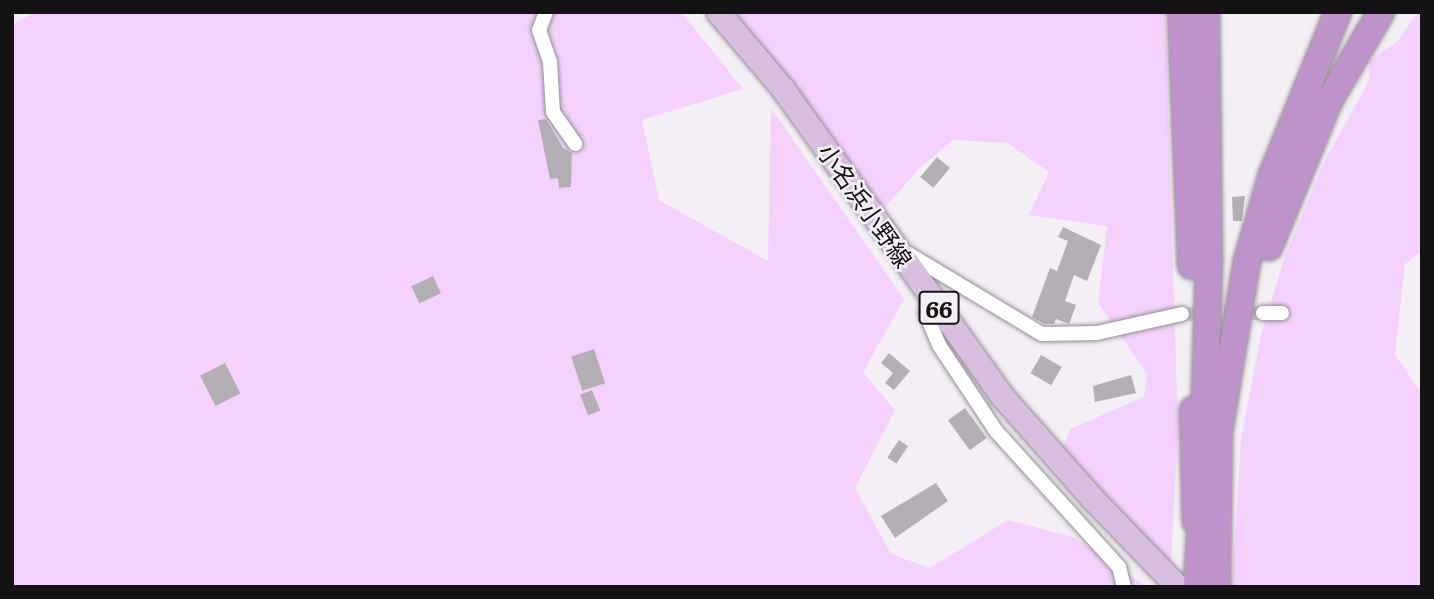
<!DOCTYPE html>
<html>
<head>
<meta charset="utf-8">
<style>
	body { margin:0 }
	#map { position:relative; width:1434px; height:599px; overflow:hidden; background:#f4eff5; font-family:Literata,"Noto Sans JP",serif }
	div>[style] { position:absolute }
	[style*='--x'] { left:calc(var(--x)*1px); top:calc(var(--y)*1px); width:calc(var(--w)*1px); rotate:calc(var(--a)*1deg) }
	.green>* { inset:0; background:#f4d2fd }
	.building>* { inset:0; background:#b4afb5; transform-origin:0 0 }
	.street-tunnel>* { height:14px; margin-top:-7px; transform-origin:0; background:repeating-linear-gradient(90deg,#d2ced3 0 14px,transparent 0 21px) }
	.roads { filter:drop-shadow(0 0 2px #938e94) drop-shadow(0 0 2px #938e94) }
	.street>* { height:14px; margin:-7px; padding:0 7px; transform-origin:7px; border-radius:7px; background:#fff }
	.primary>* { height:23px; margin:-11.5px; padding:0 11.5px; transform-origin:11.5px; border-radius:11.5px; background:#d8bedf }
	.highway>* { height:26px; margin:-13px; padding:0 13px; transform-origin:13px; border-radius:13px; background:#be93c9 }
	span { translate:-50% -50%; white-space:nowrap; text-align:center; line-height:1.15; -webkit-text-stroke:5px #f4eff5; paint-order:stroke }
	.shield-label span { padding:2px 5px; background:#f4eff5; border:2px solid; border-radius:5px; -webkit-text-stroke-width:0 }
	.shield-label { font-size:23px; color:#141214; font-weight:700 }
	.street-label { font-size:24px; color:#141214 }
	.frame { position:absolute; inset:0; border:14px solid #141214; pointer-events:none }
</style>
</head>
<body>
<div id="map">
	<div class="green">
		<i style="clip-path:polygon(35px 12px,681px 12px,743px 89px,642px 120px,659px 200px,768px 261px,771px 108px,904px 299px,863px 372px,895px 410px,855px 488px,891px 554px,930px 568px,1008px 520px,1073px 537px,1148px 587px,12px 587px,12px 25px)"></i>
		<i style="clip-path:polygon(731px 12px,1165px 12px,1178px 425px,1171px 567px,1063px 447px,1070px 429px,1144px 397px,1147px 374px,1098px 303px,1107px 226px,1029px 215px,1049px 172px,1007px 143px,953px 140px,919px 169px,882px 211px)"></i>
		<i style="clip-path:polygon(1417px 12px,1422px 12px,1422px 251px,1405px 264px,1395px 354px,1422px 394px,1422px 587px,1232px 587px,1241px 440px,1261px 335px,1285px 256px,1325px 160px,1369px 81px,1370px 60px,1397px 42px)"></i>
	</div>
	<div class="building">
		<i style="clip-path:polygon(546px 119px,563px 148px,572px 153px,571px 187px,559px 188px,558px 178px,550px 179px,538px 120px)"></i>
		<i style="left:937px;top:157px;width:17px;height:26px;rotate:40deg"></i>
		<i style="clip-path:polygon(1245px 196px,1242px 221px,1233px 221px,1232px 197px)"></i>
		<i style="clip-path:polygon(1063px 227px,1101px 245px,1087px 281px,1074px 275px,1065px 301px,1076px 305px,1069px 324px,1056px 319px,1054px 324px,1045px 324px,1032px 317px,1050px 268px,1057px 271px,1068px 241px,1058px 237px)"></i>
		<i style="left:433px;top:276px;width:19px;height:24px;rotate:65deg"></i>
		<i style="left:594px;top:349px;width:36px;height:24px;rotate:72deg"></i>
		<i style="clip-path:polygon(889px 353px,910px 371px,894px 390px,885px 383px,893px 373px,881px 363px)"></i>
		<i style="left:1041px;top:355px;width:24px;height:21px;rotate:30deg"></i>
		<i style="left:225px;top:363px;width:34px;height:28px;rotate:63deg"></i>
		<i style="clip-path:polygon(1131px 375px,1136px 393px,1095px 402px,1093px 386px)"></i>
		<i style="left:592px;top:390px;width:22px;height:13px;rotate:68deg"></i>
		<i style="left:965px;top:408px;width:37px;height:21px;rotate:54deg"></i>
		<i style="left:899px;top:440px;width:11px;height:21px;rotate:34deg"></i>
		<i style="clip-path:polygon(936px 483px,948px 501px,895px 538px,881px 516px)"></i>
	</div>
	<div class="street-tunnel">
		<i style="--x:1182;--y:314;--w:81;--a:-0.7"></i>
	</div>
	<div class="roads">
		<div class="street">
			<i style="--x:546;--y:12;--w:19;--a:111"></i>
			<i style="--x:539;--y:30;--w:34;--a:71"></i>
			<i style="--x:550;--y:62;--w:50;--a:86.6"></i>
			<i style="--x:553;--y:112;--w:39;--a:55"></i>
			<i style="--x:902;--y:250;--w:163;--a:31"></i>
			<i style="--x:1042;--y:334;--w:55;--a:-1"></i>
			<i style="--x:1097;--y:333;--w:87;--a:-12.6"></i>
			<i style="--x:928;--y:293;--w:21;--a:95"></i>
			<i style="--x:926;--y:314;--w:34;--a:67"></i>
			<i style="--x:939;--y:345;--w:103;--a:56.5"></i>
			<i style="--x:996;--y:431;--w:183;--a:47.9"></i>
			<i style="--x:1119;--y:567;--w:21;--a:76"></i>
			<i style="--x:1263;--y:313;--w:19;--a:0"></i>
		</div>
		<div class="primary">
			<i style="--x:718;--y:12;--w:101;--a:49.8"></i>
			<i style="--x:783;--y:89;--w:377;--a:54.5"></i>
			<i style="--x:1002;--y:396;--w:136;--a:48.6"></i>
			<i style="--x:1092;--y:498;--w:124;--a:46"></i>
		</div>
		<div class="highway">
			<i style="--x:1181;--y:12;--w:254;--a:87.7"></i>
			<i style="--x:1269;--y:247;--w:158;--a:-67.7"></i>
			<i style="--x:1329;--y:101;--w:103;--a:-59.7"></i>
			<i style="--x:1193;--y:410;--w:112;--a:88.5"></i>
			<i style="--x:1204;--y:430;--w:172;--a:-88.3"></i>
			<i style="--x:1209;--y:258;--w:246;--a:-90.7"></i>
			<i style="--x:1197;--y:587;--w:83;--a:-86.6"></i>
			<i style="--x:1217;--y:587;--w:155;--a:-89.3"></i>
			<i style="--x:1219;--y:432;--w:173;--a:-80.7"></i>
			<i style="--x:1247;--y:261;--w:90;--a:-73.8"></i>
			<i style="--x:1272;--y:175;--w:176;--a:-68"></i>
		</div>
	</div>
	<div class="shield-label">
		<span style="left:939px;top:308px">66</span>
	</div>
	<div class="street-label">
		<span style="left:866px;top:205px;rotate:55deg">小名浜小野線</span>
	</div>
	<div class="frame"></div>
</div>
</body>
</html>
